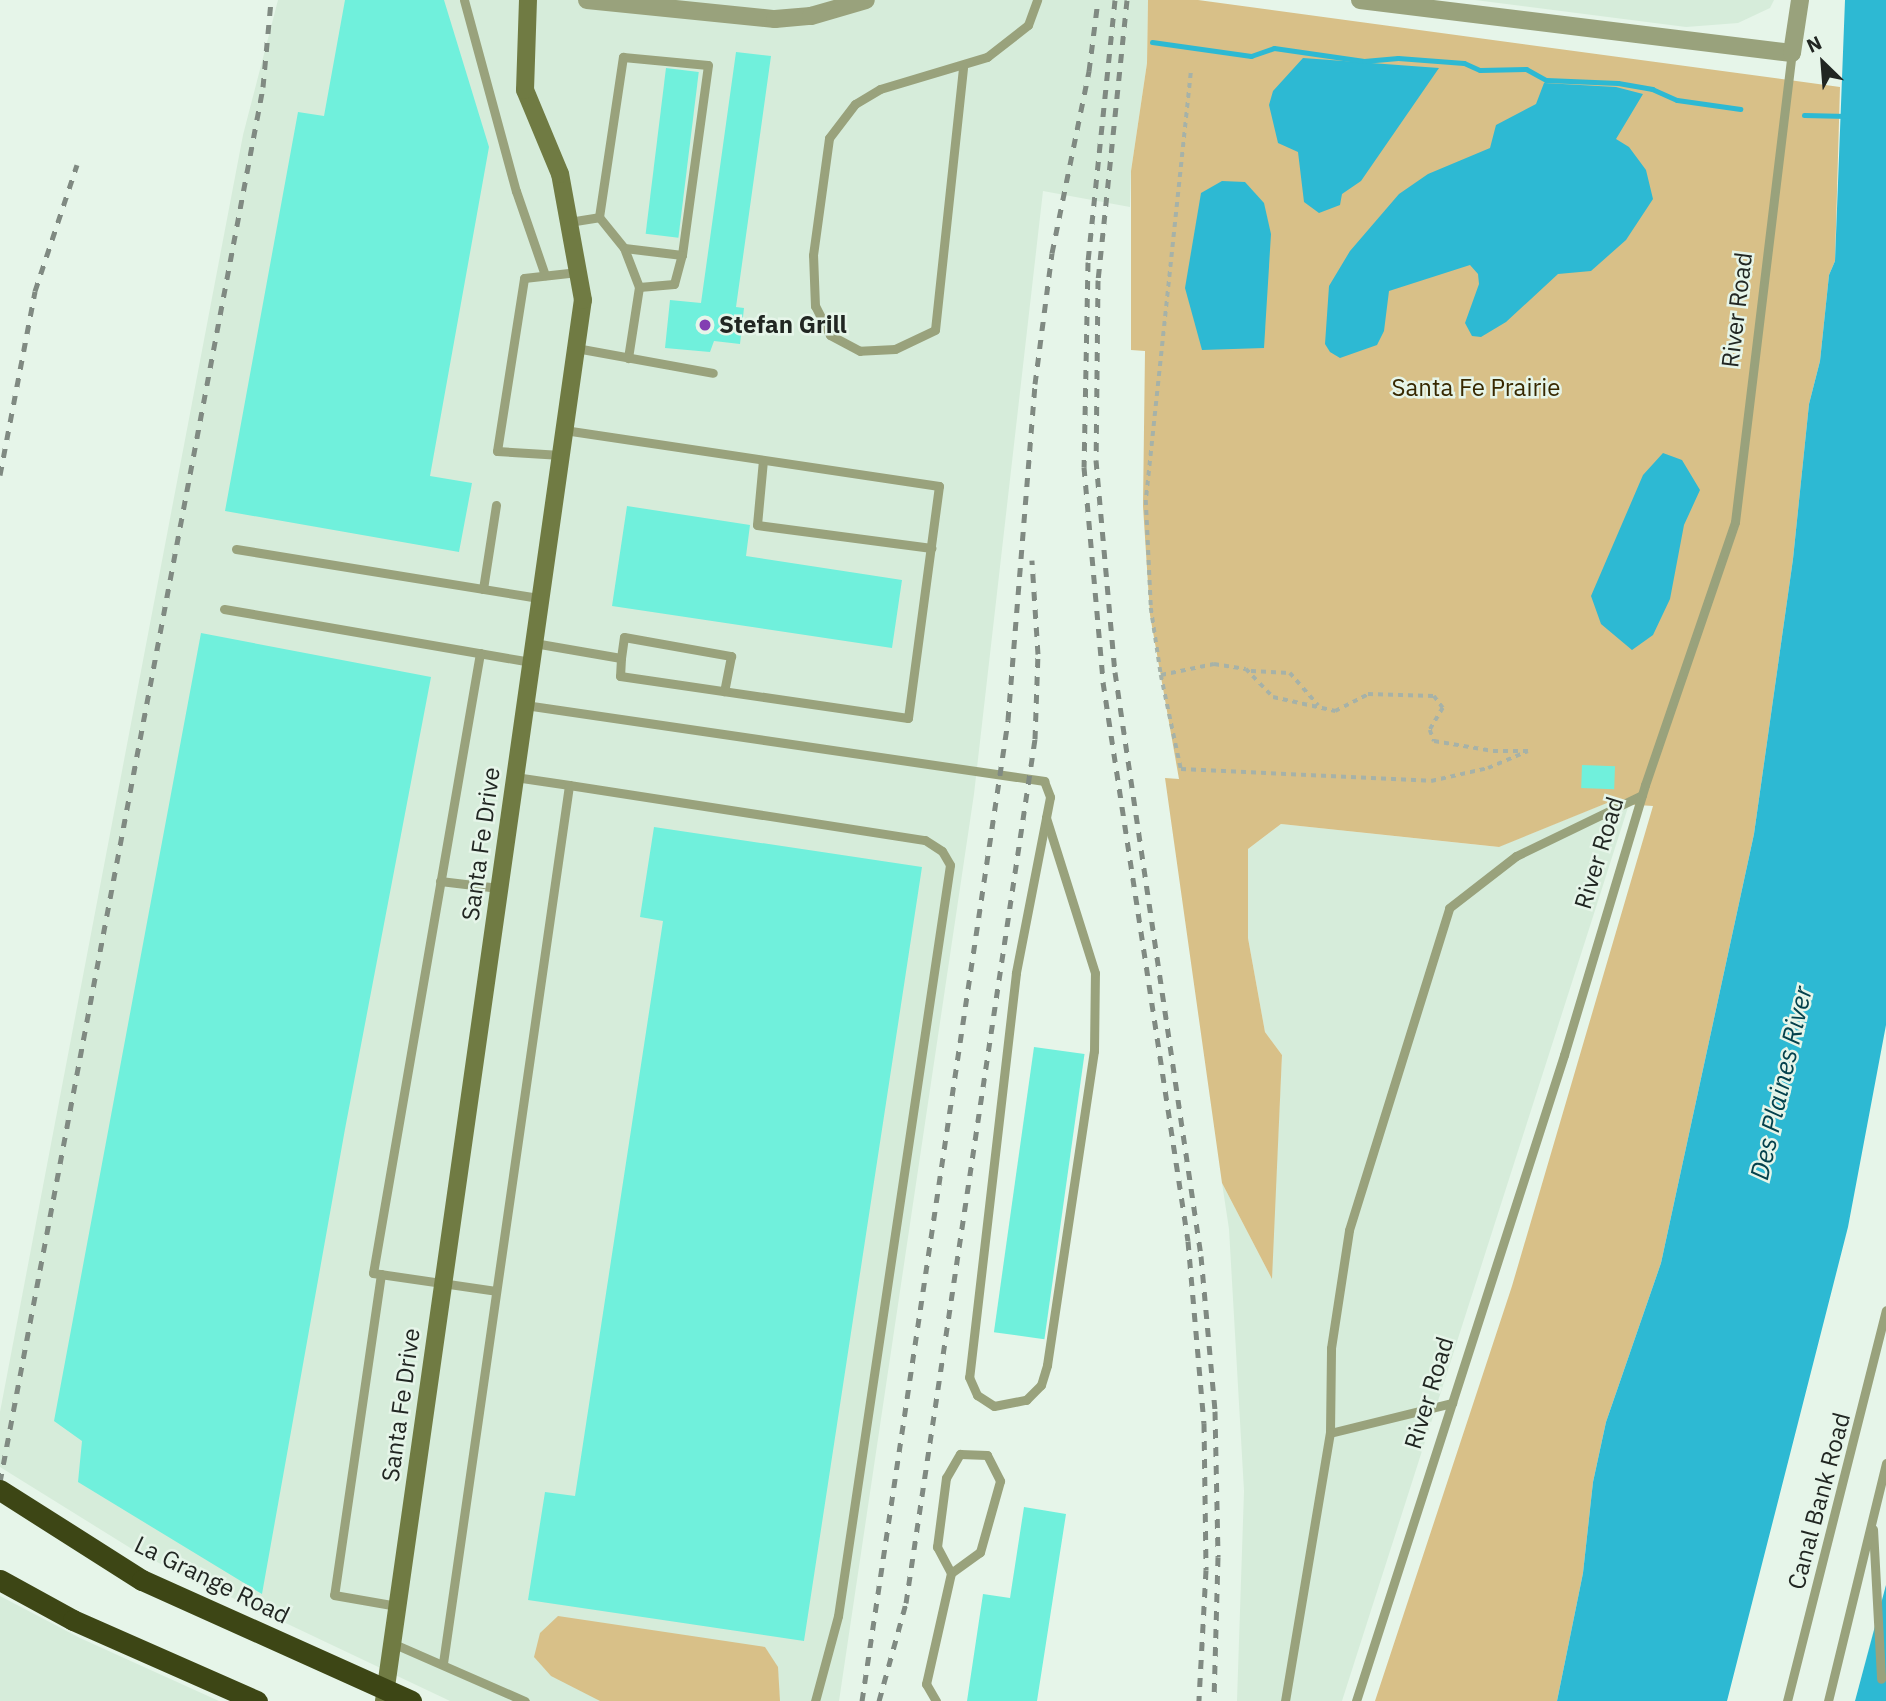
<!DOCTYPE html>
<html>
<head>
<meta charset="utf-8">
<style>
	body { margin:0 }
	#map { position:relative; width:1886px; height:1701px; overflow:hidden; background:#e6f5e9; font-family:"IBM Plex Sans",sans-serif }
	div>[style] { position:absolute }
	[style*='--x'] { left:calc(var(--x)*1px); top:calc(var(--y)*1px); width:calc(var(--w)*1px); rotate:calc(var(--a)*1deg) }
	.built>* { inset:0; background:#d6ecda }
	.green>* { inset:0; background:#d8c088 }
	.water>* { inset:0; background:#2db9d3 }
	.stream>* { height:5px; margin:-2.5px; padding:0 2.5px; transform-origin:2.5px; border-radius:2.5px; background:#2db9d3 }
	.building>* { inset:0; background:#70f0dc; transform-origin:0 0 }
	.path>* { height:3.5px; margin-top:-1.75px; transform-origin:0; background:repeating-linear-gradient(90deg,#a6b2a8 0 5px,transparent 0 10px) }
	.lane>* { height:9px; margin:-4.5px; padding:0 4.5px; transform-origin:4.5px; border-radius:4.5px; background:#99a27c }
	.street>* { height:18px; margin:-9px; padding:0 9px; transform-origin:9px; border-radius:9px; background:#99a27c }
	.secondary>* { height:18px; margin:-9px; padding:0 9px; transform-origin:9px; border-radius:9px; background:#707b43 }
	.highway>* { height:21px; margin:-10.5px; padding:0 10.5px; transform-origin:10.5px; border-radius:10.5px; background:#3d4615 }
	.rail>* { height:5px; margin-top:-2.5px; transform-origin:0; background:repeating-linear-gradient(90deg,#808a82 0 9px,transparent 0 18px) }
	.highway-bridge>* { height:21px; margin:-10.5px; padding:0 10.5px; transform-origin:10.5px; border-radius:10.5px; background:#3d4615 }
	.dots>* { width:19px; height:19px; translate:-50% -50%; box-sizing:border-box; border:4px solid #e6f5e9; border-radius:50% }
	span { translate:-50% -50%; white-space:nowrap; text-align:center; line-height:1.15; -webkit-text-stroke:5px #e6f5e9; paint-order:stroke }
	.street-label { font-size:24px; color:#212622 }
	.poi-label { font-size:24px; color:#212622; font-weight:700 }
	.left { translate:0 -50%; text-align:left }
	.park-label { font-size:24px; color:#372800 }
	.water-label { font-size:26px; color:#03414c; font-style:italic }
	.north { position:absolute; left:1788px; top:28px; width:70px; height:70px; -webkit-text-stroke:5px #e6f5e9; paint-order:stroke; rotate:335deg; font-size:19px; font-weight:700; line-height:28px; text-align:center; color:#212622 }
	.north::after { content:''; display:block; margin:auto; width:24px; height:32px; background:#212622; clip-path:polygon(50% 0,100% 100%,50% 72%,0 100%) }
</style>
</head>
<body>
<div id="map">
	<div class="built">
		<i style="clip-path:polygon(278px 0,1148px 0,1147px 63px,1131px 171px,1130px 207px,1043px 191px,974px 794px,839px 1701px,450px 1701px,140px 1554px,0 1467px,0 1412px,243px 135px)"></i>
		<i style="clip-path:polygon(1475px 0,1774px 0,1770px 8px,1738px 23px,1686px 27px)"></i>
		<i style="clip-path:polygon(1621px 797px,1630px 801px,1342px 1701px,1237px 1701px,1244px 1491px,1229px 1229px,1222px 1183px,1271px 1277px,1282px 1055px,1265px 1032px,1248px 938px,1248px 849px,1281px 824px,1498px 847px)"></i>
		<i style="clip-path:polygon(0 1596px,80px 1638px,219px 1701px,0 1701px)"></i>
	</div>
	<div class="green">
		<i style="clip-path:polygon(1148px 0,1198px 0,1840px 87px,1835px 261px,1829px 275px,1820px 361px,1809px 404px,1793px 559px,1754px 834px,1661px 1263px,1606px 1422px,1593px 1482px,1583px 1573px,1557px 1701px,1375px 1701px,1512px 1286px,1653px 806px,1607px 803px,1499px 847px,1281px 824px,1248px 849px,1248px 938px,1265px 1032px,1282px 1055px,1272px 1279px,1222px 1183px,1165px 778px,1179px 779px,1150px 615px,1143px 506px,1145px 351px,1131px 350px,1131px 171px,1147px 63px)"></i>
		<i style="clip-path:polygon(558px 1616px,765px 1647px,778px 1667px,780px 1701px,600px 1701px,551px 1676px,534px 1657px,540px 1633px)"></i>
	</div>
	<div class="water">
		<i style="clip-path:polygon(1845px 0,1886px 0,1886px 1025px,1848px 1227px,1727px 1701px,1557px 1701px,1583px 1573px,1593px 1482px,1606px 1422px,1661px 1263px,1754px 834px,1793px 559px,1809px 404px,1820px 361px,1829px 275px,1835px 261px)"></i>
		<i style="clip-path:polygon(1303px 58px,1439px 68px,1361px 181px,1342px 194px,1340px 205px,1319px 213px,1304px 202px,1298px 152px,1278px 143px,1269px 105px,1273px 91px)"></i>
		<i style="clip-path:polygon(1544px 83px,1616px 87px,1643px 94px,1616px 139px,1629px 147px,1646px 170px,1653px 199px,1626px 240px,1591px 271px,1558px 274px,1506px 322px,1481px 337px,1472px 336px,1465px 323px,1479px 284px,1478px 274px,1470px 265px,1389px 291px,1384px 331px,1377px 345px,1340px 358px,1330px 352px,1325px 344px,1329px 286px,1350px 251px,1399px 194px,1428px 174px,1490px 148px,1496px 125px,1536px 104px)"></i>
		<i style="clip-path:polygon(1222px 181px,1245px 182px,1264px 203px,1271px 234px,1264px 348px,1202px 350px,1185px 288px,1201px 193px)"></i>
		<i style="clip-path:polygon(1663px 453px,1682px 460px,1700px 490px,1684px 525px,1670px 599px,1653px 635px,1632px 650px,1601px 624px,1591px 596px,1643px 475px)"></i>
		<i style="clip-path:polygon(1886px 1585px,1886px 1701px,1855px 1701px)"></i>
	</div>
	<div class="stream">
		<i style="--x:1152;--y:42;--w:100;--a:8"></i>
		<i style="--x:1251;--y:56;--w:24;--a:-19"></i>
		<i style="--x:1274;--y:48;--w:91;--a:8.2"></i>
		<i style="--x:1364;--y:61;--w:34;--a:-5"></i>
		<i style="--x:1398;--y:58;--w:66;--a:4.3"></i>
		<i style="--x:1464;--y:63;--w:17;--a:24"></i>
		<i style="--x:1480;--y:70;--w:46;--a:-1.2"></i>
		<i style="--x:1526;--y:69;--w:23;--a:29"></i>
		<i style="--x:1546;--y:80;--w:72;--a:2.4"></i>
		<i style="--x:1618;--y:83;--w:35;--a:10"></i>
		<i style="--x:1652;--y:89;--w:27;--a:24"></i>
		<i style="--x:1677;--y:100;--w:64;--a:8.1"></i>
		<i style="--x:1804;--y:115;--w:43;--a:1.3"></i>
	</div>
	<div class="building">
		<i style="clip-path:polygon(345px 0,444px 0,489px 147px,430px 476px,472px 483px,459px 552px,225px 511px,298px 112px,324px 116px)"></i>
		<i style="clip-path:polygon(736px 52px,771px 56px,736px 307px,744px 308px,740px 344px,714px 341px,710px 352px,665px 348px,670px 300px,701px 303px)"></i>
		<i style="left:666px;top:68px;width:33px;height:167px;rotate:7deg"></i>
		<i style="clip-path:polygon(627px 506px,750px 525px,746px 556px,902px 580px,892px 648px,612px 606px)"></i>
		<i style="clip-path:polygon(201px 633px,431px 677px,345px 1129px,262px 1594px,78px 1482px,82px 1441px,54px 1421px)"></i>
		<i style="left:1582px;top:765px;width:33px;height:23px;rotate:2deg"></i>
		<i style="clip-path:polygon(654px 827px,922px 867px,804px 1641px,528px 1600px,545px 1492px,575px 1496px,663px 921px,640px 917px)"></i>
		<i style="left:1034px;top:1047px;width:51px;height:288px;rotate:8deg"></i>
		<i style="clip-path:polygon(1024px 1507px,1066px 1514px,1037px 1701px,967px 1701px,983px 1594px,1010px 1598px)"></i>
	</div>
	<div class="path">
		<i style="--x:1191;--y:73;--w:429;--a:96"></i>
		<i style="--x:1146;--y:500;--w:108;--a:87.3"></i>
		<i style="--x:1151;--y:608;--w:68;--a:81.5"></i>
		<i style="--x:1161;--y:675;--w:54;--a:-11.7"></i>
		<i style="--x:1214;--y:664;--w:32;--a:9"></i>
		<i style="--x:1246;--y:669;--w:39;--a:46"></i>
		<i style="--x:1273;--y:697;--w:64;--a:12.7"></i>
		<i style="--x:1335;--y:711;--w:37;--a:-27"></i>
		<i style="--x:1368;--y:694;--w:66;--a:1.7"></i>
		<i style="--x:1434;--y:696;--w:15;--a:53"></i>
		<i style="--x:1443;--y:708;--w:26;--a:121"></i>
		<i style="--x:1430;--y:730;--w:12;--a:70"></i>
		<i style="--x:1434;--y:741;--w:60;--a:9.6"></i>
		<i style="--x:1493;--y:751;--w:35;--a:0"></i>
		<i style="--x:1251;--y:671;--w:39;--a:3"></i>
		<i style="--x:1290;--y:673;--w:43;--a:48.8"></i>
		<i style="--x:1161;--y:675;--w:96;--a:78"></i>
		<i style="--x:1181;--y:769;--w:250;--a:2.7"></i>
		<i style="--x:1431;--y:781;--w:58;--a:-12.8"></i>
		<i style="--x:1488;--y:768;--w:43;--a:-23"></i>
	</div>
	<div class="lane">
		<i style="--x:464;--y:0;--w:198;--a:74.8"></i>
		<i style="--x:516;--y:191;--w:89;--a:71"></i>
		<i style="--x:963;--y:68;--w:263;--a:96.1"></i>
		<i style="--x:935;--y:330;--w:44;--a:154.6"></i>
		<i style="--x:895;--y:349;--w:35;--a:177"></i>
		<i style="--x:860;--y:351;--w:34;--a:-152"></i>
		<i style="--x:830;--y:335;--w:33;--a:-117"></i>
		<i style="--x:815;--y:306;--w:51;--a:-92.2"></i>
		<i style="--x:813;--y:255;--w:118;--a:-82.2"></i>
		<i style="--x:829;--y:138;--w:43;--a:-52.6"></i>
		<i style="--x:855;--y:104;--w:29;--a:-31"></i>
		<i style="--x:880;--y:89;--w:112;--a:-16.7"></i>
		<i style="--x:987;--y:57;--w:52;--a:-38"></i>
		<i style="--x:1028;--y:25;--w:27;--a:-70"></i>
		<i style="--x:599;--y:217;--w:40;--a:51"></i>
		<i style="--x:569;--y:222;--w:30;--a:-9"></i>
		<i style="--x:599;--y:217;--w:162;--a:-81.5"></i>
		<i style="--x:623;--y:57;--w:85;--a:5.4"></i>
		<i style="--x:708;--y:65;--w:192;--a:97.8"></i>
		<i style="--x:682;--y:255;--w:58;--a:-173.1"></i>
		<i style="--x:624;--y:248;--w:42;--a:69"></i>
		<i style="--x:639;--y:287;--w:72;--a:98.8"></i>
		<i style="--x:639;--y:287;--w:35;--a:-5"></i>
		<i style="--x:674;--y:284;--w:30;--a:-75"></i>
		<i style="--x:576;--y:348;--w:139;--a:10.3"></i>
		<i style="--x:561;--y:455;--w:64;--a:-176.4"></i>
		<i style="--x:497;--y:451;--w:175;--a:-81.1"></i>
		<i style="--x:524;--y:278;--w:54;--a:-6.3"></i>
		<i style="--x:763;--y:460;--w:65;--a:95.3"></i>
		<i style="--x:757;--y:525;--w:176;--a:7.5"></i>
		<i style="--x:236;--y:549;--w:308;--a:9.2"></i>
		<i style="--x:483;--y:589;--w:85;--a:-81.2"></i>
		<i style="--x:224;--y:609;--w:313;--a:9.8"></i>
		<i style="--x:534;--y:643;--w:88;--a:9.8"></i>
		<i style="--x:621;--y:658;--w:18;--a:93"></i>
		<i style="--x:620;--y:676;--w:291;--a:8.3"></i>
		<i style="--x:908;--y:718;--w:234;--a:-82.4"></i>
		<i style="--x:939;--y:486;--w:379;--a:-171.5"></i>
		<i style="--x:480;--y:653;--w:629;--a:99.79"></i>
		<i style="--x:373;--y:1273;--w:124;--a:8.3"></i>
		<i style="--x:621;--y:658;--w:21;--a:-82"></i>
		<i style="--x:624;--y:637;--w:109;--a:10.1"></i>
		<i style="--x:731;--y:656;--w:36;--a:101"></i>
		<i style="--x:525;--y:705;--w:525;--a:8.33"></i>
		<i style="--x:1044;--y:781;--w:17;--a:69"></i>
		<i style="--x:1050;--y:797;--w:21;--a:101"></i>
		<i style="--x:1046;--y:818;--w:158;--a:101"></i>
		<i style="--x:1016;--y:973;--w:407;--a:96.6"></i>
		<i style="--x:969;--y:1377;--w:20;--a:66"></i>
		<i style="--x:977;--y:1395;--w:20;--a:33"></i>
		<i style="--x:994;--y:1406;--w:33;--a:-11"></i>
		<i style="--x:1026;--y:1400;--w:21;--a:-45"></i>
		<i style="--x:1041;--y:1385;--w:21;--a:-73"></i>
		<i style="--x:1047;--y:1365;--w:317;--a:-81.5"></i>
		<i style="--x:1094;--y:1051;--w:78;--a:-89.3"></i>
		<i style="--x:1095;--y:973;--w:163;--a:-107.5"></i>
		<i style="--x:515;--y:777;--w:55;--a:8.4"></i>
		<i style="--x:440;--y:881;--w:59;--a:6.8"></i>
		<i style="--x:381;--y:1274;--w:324;--a:98.3"></i>
		<i style="--x:334;--y:1595;--w:64;--a:9.9"></i>
		<i style="--x:1330;--y:1433;--w:85;--a:-89.3"></i>
		<i style="--x:1331;--y:1348;--w:119;--a:-81.3"></i>
		<i style="--x:1349;--y:1230;--w:337;--a:-72.7"></i>
		<i style="--x:1449;--y:908;--w:85;--a:-37.8"></i>
		<i style="--x:1516;--y:856;--w:140;--a:-25.8"></i>
		<i style="--x:1873;--y:1529;--w:150;--a:86.9"></i>
		<i style="--x:392;--y:1643;--w:145;--a:23.6"></i>
		<i style="--x:443;--y:1663;--w:887;--a:-81.83"></i>
		<i style="--x:569;--y:785;--w:360;--a:8.8"></i>
		<i style="--x:925;--y:840;--w:20;--a:33"></i>
		<i style="--x:942;--y:851;--w:16;--a:60"></i>
		<i style="--x:950;--y:865;--w:759;--a:98.48"></i>
		<i style="--x:838;--y:1616;--w:88;--a:105.1"></i>
		<i style="--x:936;--y:1701;--w:20;--a:-120"></i>
		<i style="--x:926;--y:1684;--w:114;--a:-77.3"></i>
		<i style="--x:951;--y:1573;--w:30;--a:-118"></i>
		<i style="--x:937;--y:1547;--w:70;--a:-82.6"></i>
		<i style="--x:946;--y:1478;--w:28;--a:-60"></i>
		<i style="--x:960;--y:1454;--w:27;--a:2"></i>
		<i style="--x:987;--y:1455;--w:29;--a:63"></i>
		<i style="--x:1000;--y:1481;--w:74;--a:105.7"></i>
		<i style="--x:980;--y:1552;--w:36;--a:144"></i>
		<i style="--x:1285;--y:1701;--w:272;--a:-80.5"></i>
		<i style="--x:1330;--y:1433;--w:126;--a:-13.8"></i>
		<i style="--x:1356;--y:1701;--w:679;--a:-72.15"></i>
		<i style="--x:1564;--y:1055;--w:282;--a:-73.3"></i>
		<i style="--x:1645;--y:785;--w:278;--a:-71.1"></i>
		<i style="--x:1735;--y:522;--w:472;--a:-83.1"></i>
		<i style="--x:1787;--y:1701;--w:403;--a:-75.8"></i>
		<i style="--x:1828;--y:1701;--w:245;--a:-76.3"></i>
	</div>
	<div class="street">
		<i style="--x:587;--y:0;--w:189;--a:5.8"></i>
		<i style="--x:775;--y:19;--w:36;--a:-5"></i>
		<i style="--x:811;--y:16;--w:57;--a:-16.2"></i>
		<i style="--x:1360;--y:0;--w:435;--a:7"></i>
		<i style="--x:1792;--y:53;--w:54;--a:-81.4"></i>
	</div>
	<div class="secondary">
		<i style="--x:384;--y:1701;--w:1415;--a:-81.92"></i>
		<i style="--x:583;--y:300;--w:128;--a:-100.3"></i>
		<i style="--x:560;--y:174;--w:91;--a:-112.6"></i>
		<i style="--x:525;--y:90;--w:90;--a:-88.1"></i>
	</div>
	<div class="highway">
		<i style="--x:0;--y:1580;--w:83;--a:28.7"></i>
		<i style="--x:73;--y:1620;--w:201;--a:23.8"></i>
	</div>
	<div class="rail">
		<i style="--x:1115;--y:0;--w:263;--a:95.9"></i>
		<i style="--x:1088;--y:262;--w:205;--a:91.1"></i>
		<i style="--x:1084;--y:467;--w:216;--a:84.9"></i>
		<i style="--x:1103;--y:682;--w:565;--a:81.35"></i>
		<i style="--x:1188;--y:1241;--w:183;--a:85"></i>
		<i style="--x:1204;--y:1423;--w:147;--a:89.2"></i>
		<i style="--x:1206;--y:1570;--w:131;--a:93.1"></i>
		<i style="--x:1127;--y:0;--w:281;--a:95.9"></i>
		<i style="--x:1098;--y:280;--w:180;--a:90.6"></i>
		<i style="--x:1096;--y:460;--w:213;--a:84.9"></i>
		<i style="--x:1115;--y:672;--w:590;--a:81.62"></i>
		<i style="--x:1201;--y:1256;--w:156;--a:84.8"></i>
		<i style="--x:1215;--y:1411;--w:146;--a:88.8"></i>
		<i style="--x:1218;--y:1557;--w:144;--a:91.6"></i>
		<i style="--x:0;--y:475;--w:187;--a:-79.2"></i>
		<i style="--x:35;--y:291;--w:133;--a:-71.6"></i>
		<i style="--x:0;--y:1482;--w:1420;--a:-79.32"></i>
		<i style="--x:263;--y:87;--w:87;--a:-84.7"></i>
		<i style="--x:862;--y:1701;--w:992;--a:-81.53"></i>
		<i style="--x:1008;--y:720;--w:337;--a:-85.4"></i>
		<i style="--x:1035;--y:384;--w:132;--a:-82.6"></i>
		<i style="--x:1052;--y:253;--w:186;--a:-78.5"></i>
		<i style="--x:1089;--y:71;--w:72;--a:-82.8"></i>
		<i style="--x:879;--y:1701;--w:102;--a:-74.6"></i>
		<i style="--x:906;--y:1603;--w:874;--a:-81.51"></i>
		<i style="--x:1035;--y:739;--w:85;--a:-88"></i>
		<i style="--x:1038;--y:654;--w:94;--a:-93.7"></i>
	</div>
	<div class="highway-bridge">
		<i style="--x:0;--y:1490;--w:168;--a:32.4"></i>
		<i style="--x:142;--y:1580;--w:295;--a:24.2"></i>
	</div>
	<div class="dots">
		<i style="left:705px;top:325px;background:#833eb2"></i>
	</div>
	<div class="street-label">
		<span style="left:1737px;top:310px;rotate:-83deg">River Road</span>
		<span style="left:481px;top:844px;rotate:-82deg">Santa Fe Drive</span>
		<span style="left:1599px;top:853px;rotate:-73deg">River Road</span>
		<span style="left:1429px;top:1393px;rotate:-73deg">River Road</span>
		<span style="left:401px;top:1405px;rotate:-82deg">Santa Fe Drive</span>
		<span style="left:1819px;top:1501px;rotate:-75deg">Canal Bank Road</span>
		<span style="left:212px;top:1580px;rotate:26deg">La Grange Road</span>
	</div>
	<div class="poi-label">
		<span class="left" style="left:719px;top:325px">Stefan Grill</span>
	</div>
	<div class="park-label">
		<span style="left:1476px;top:388px">Santa Fe Prairie</span>
	</div>
	<div class="water-label">
		<span style="left:1781px;top:1083px;rotate:-77deg">Des Plaines River</span>
	</div>
	<div class="north">N</div>
</div>
</body>
</html>
